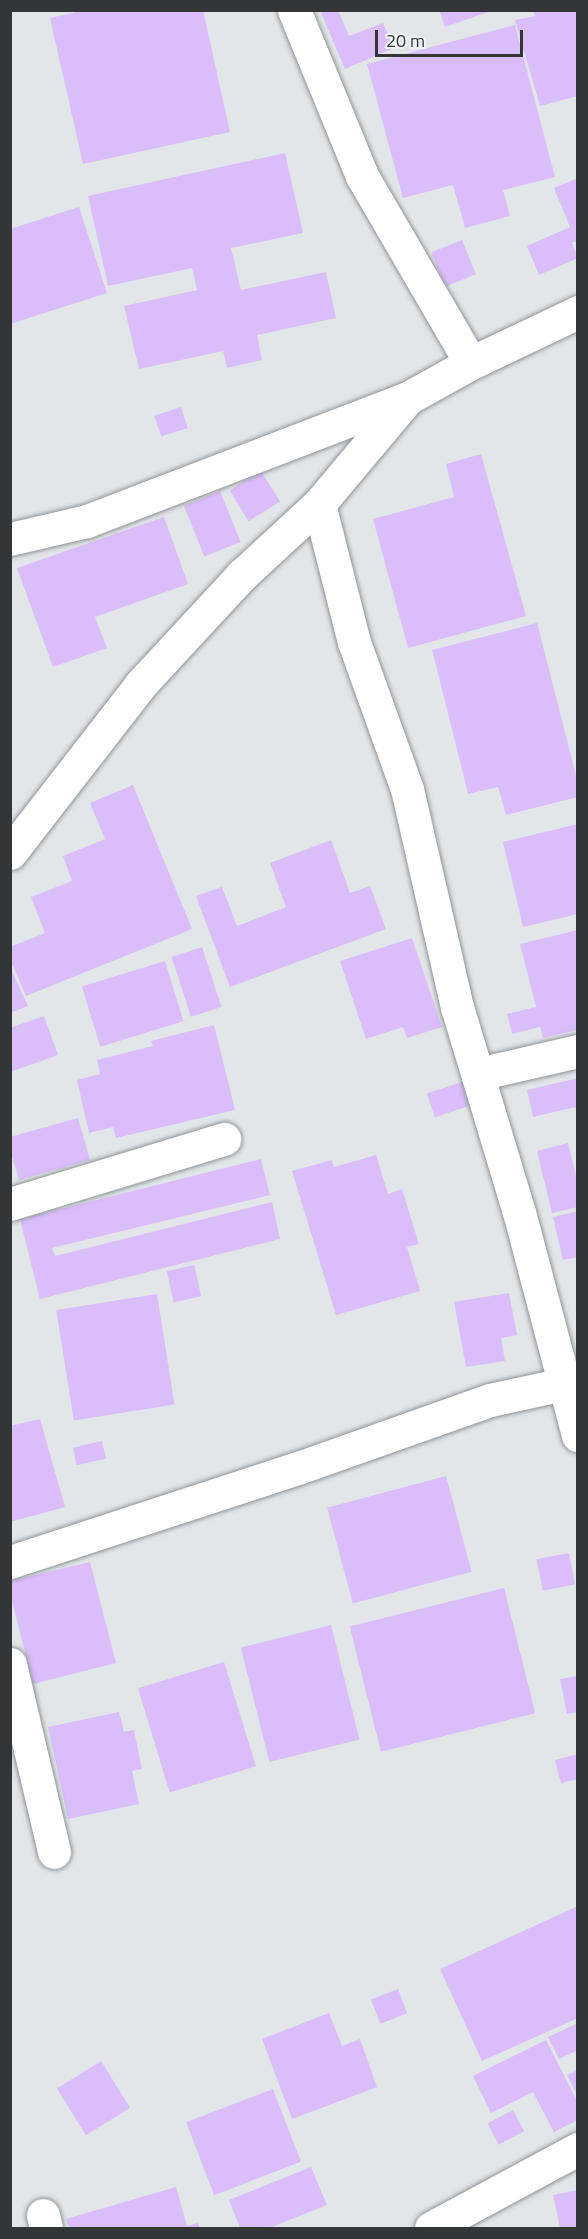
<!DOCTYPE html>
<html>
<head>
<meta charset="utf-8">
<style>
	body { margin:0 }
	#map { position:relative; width:588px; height:2239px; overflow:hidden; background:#e2e6e9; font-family:"Titillium Web",sans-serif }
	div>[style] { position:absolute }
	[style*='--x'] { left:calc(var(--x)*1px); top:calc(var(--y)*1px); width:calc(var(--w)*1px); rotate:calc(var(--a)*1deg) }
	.building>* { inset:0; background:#dabdfb; transform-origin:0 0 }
	.roads { filter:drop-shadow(0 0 2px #919497) drop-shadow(0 0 2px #919497) }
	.street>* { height:33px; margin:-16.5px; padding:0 16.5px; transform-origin:16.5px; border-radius:16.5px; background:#fff }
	span { translate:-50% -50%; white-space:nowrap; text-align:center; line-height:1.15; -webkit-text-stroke:6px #f0f3f6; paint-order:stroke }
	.frame { position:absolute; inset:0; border:12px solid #343537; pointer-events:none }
	.scale { position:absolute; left:375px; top:30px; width:148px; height:27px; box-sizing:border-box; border:3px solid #343537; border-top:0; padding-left:8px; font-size:18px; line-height:21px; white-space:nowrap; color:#343537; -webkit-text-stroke:4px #f0f3f6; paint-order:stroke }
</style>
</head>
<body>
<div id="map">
	<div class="building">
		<i style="clip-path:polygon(85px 10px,203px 10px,230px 132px,83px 164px,50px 18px)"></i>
		<i style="clip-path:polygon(328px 10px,338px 10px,349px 36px,383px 23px,394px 48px,345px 69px,321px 13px)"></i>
		<i style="clip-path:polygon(439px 10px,491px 10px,491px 11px,445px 27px)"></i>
		<i style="clip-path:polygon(533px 10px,578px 10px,578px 96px,540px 106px,515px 20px,535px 16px)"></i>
		<i style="clip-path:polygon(515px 25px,555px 177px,503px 190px,510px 216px,465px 228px,453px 185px,403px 198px,367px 64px)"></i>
		<i style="clip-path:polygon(285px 153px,303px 233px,231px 248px,241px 290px,326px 272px,336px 318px,257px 335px,262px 360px,227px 368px,223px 351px,139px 369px,124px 306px,197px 290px,192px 268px,108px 286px,88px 196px)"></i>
		<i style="clip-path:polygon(578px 178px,578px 241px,572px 243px,578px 258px,539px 275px,527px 246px,570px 227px,554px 188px)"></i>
		<i style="clip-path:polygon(79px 207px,107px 293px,10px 324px,10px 229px)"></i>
		<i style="left:462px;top:240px;width:37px;height:33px;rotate:68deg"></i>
		<i style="left:181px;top:407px;width:22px;height:28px;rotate:72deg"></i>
		<i style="clip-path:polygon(481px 454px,526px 616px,408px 648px,373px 519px,454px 497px,446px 464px)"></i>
		<i style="left:261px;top:471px;width:36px;height:37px;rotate:58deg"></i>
		<i style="left:220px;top:491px;width:55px;height:39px;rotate:68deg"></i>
		<i style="clip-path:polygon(164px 517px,188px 584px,95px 617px,107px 648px,53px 667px,17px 568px)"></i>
		<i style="clip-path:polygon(537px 623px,578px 783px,578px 797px,506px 815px,498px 787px,468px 794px,432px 650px)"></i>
		<i style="clip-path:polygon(133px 785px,192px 929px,26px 996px,10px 959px,10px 947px,45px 933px,31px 897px,72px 881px,63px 856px,105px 839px,90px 803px)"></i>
		<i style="clip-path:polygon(578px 824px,578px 914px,523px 927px,503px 842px)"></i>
		<i style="clip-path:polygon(331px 840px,350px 893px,370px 886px,386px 929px,230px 987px,196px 896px,222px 887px,237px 926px,286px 907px,270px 863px)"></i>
		<i style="clip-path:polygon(578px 930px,578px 1030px,543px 1038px,540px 1027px,512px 1034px,507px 1014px,536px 1007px,520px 944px)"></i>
		<i style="clip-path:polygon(412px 938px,442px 1027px,407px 1038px,403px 1027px,366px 1039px,340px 961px)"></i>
		<i style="left:202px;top:947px;width:63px;height:32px;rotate:72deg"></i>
		<i style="left:165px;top:961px;width:63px;height:87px;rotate:73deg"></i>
		<i style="clip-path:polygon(10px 967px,28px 1006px,10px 1013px)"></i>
		<i style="clip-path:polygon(44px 1016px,58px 1055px,10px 1072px,10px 1028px)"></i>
		<i style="clip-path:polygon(214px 1025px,235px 1110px,116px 1138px,113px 1127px,89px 1133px,77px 1080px,100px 1074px,97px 1060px,153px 1046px,151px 1041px)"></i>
		<i style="clip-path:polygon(578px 1078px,578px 1115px,575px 1107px,533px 1117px,527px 1090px)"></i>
		<i style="left:465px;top:1081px;width:25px;height:40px;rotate:72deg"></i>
		<i style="clip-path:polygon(78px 1118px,90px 1160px,19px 1180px,10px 1150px,10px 1137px)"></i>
		<i style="clip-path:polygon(568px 1143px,578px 1183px,578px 1207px,552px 1213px,537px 1151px)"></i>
		<i style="clip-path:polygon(376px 1155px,388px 1194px,402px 1189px,419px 1244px,407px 1247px,420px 1291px,336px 1315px,292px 1171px,332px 1160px,334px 1167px)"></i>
		<i style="clip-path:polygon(261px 1159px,270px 1195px,52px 1248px,55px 1256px,272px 1202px,280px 1239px,40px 1299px,20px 1219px)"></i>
		<i style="clip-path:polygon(578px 1211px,578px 1257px,563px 1260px,553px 1217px)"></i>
		<i style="left:194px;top:1265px;width:32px;height:28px;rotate:77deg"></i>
		<i style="clip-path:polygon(509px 1293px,517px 1335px,501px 1338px,505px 1361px,466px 1367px,454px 1302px)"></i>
		<i style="left:157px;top:1294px;width:112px;height:102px;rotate:81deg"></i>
		<i style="clip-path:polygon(40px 1419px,65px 1507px,10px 1522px,10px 1426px)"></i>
		<i style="left:102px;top:1441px;width:18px;height:30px;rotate:77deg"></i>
		<i style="left:446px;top:1476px;width:99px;height:123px;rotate:75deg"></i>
		<i style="left:569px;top:1553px;width:32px;height:33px;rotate:79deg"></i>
		<i style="clip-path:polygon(90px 1562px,116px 1663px,33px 1684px,10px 1593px,10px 1581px)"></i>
		<i style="left:504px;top:1588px;width:129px;height:159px;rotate:76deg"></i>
		<i style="left:331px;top:1625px;width:118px;height:93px;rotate:76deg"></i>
		<i style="left:224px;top:1662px;width:109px;height:90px;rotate:73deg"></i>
		<i style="clip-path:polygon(578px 1676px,578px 1712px,567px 1714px,560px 1679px)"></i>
		<i style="clip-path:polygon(119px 1712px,124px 1732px,134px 1730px,142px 1769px,132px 1771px,139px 1804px,68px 1819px,48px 1727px)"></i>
		<i style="clip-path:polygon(578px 1754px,578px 1779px,561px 1783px,555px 1760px)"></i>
		<i style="clip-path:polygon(578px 1906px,578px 2018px,482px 2061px,440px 1969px)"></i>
		<i style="left:398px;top:1989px;width:26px;height:29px;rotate:69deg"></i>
		<i style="clip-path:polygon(329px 2013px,342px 2046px,360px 2039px,377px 2087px,292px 2119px,262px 2039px)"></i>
		<i style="clip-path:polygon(578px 2023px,578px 2050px,559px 2059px,548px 2037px)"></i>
		<i style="clip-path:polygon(546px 2040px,578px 2103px,578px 2120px,554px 2132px,533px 2092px,491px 2113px,473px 2076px)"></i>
		<i style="left:101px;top:2061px;width:55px;height:52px;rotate:58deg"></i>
		<i style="clip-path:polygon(578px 2070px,578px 2097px,567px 2075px)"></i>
		<i style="left:273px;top:2089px;width:78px;height:93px;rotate:69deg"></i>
		<i style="left:513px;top:2110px;width:24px;height:29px;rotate:62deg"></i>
		<i style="clip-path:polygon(311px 2167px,327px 2205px,269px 2228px,240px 2228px,229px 2200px)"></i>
		<i style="clip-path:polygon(176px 2187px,187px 2226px,198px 2223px,200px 2228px,69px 2228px,66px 2219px)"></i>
		<i style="clip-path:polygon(578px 2190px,578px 2228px,560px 2228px,553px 2195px)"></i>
	</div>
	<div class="roads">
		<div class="street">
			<i style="--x:294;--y:10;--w:179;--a:67.7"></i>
			<i style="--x:362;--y:176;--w:216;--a:59.8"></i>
			<i style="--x:319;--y:504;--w:142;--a:75.8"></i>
			<i style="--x:354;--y:642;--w:156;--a:70.2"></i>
			<i style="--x:407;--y:789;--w:224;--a:77.1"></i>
			<i style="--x:457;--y:1007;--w:214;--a:73.2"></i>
			<i style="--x:519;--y:1212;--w:231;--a:75.2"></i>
			<i style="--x:10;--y:539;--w:79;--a:-13.2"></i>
			<i style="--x:87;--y:521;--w:344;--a:-21"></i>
			<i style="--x:408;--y:398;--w:72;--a:-29.1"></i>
			<i style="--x:471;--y:363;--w:119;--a:-25.5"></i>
			<i style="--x:10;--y:853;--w:214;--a:-52.2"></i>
			<i style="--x:141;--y:684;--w:149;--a:-47.2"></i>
			<i style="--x:242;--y:575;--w:105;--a:-42.7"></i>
			<i style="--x:319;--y:504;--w:137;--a:-50"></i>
			<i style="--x:478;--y:1074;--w:103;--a:-13"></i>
			<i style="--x:10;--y:1204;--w:224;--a:-16.9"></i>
			<i style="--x:10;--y:1562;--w:303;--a:-18.1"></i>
			<i style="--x:298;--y:1468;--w:204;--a:-19.5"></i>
			<i style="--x:490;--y:1400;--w:76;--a:-12.2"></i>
			<i style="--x:10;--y:1664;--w:193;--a:76.8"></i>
			<i style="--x:43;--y:2215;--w:13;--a:77"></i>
			<i style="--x:431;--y:2228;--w:167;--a:-28.3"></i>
		</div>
	</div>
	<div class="frame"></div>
	<div class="scale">20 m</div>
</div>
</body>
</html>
